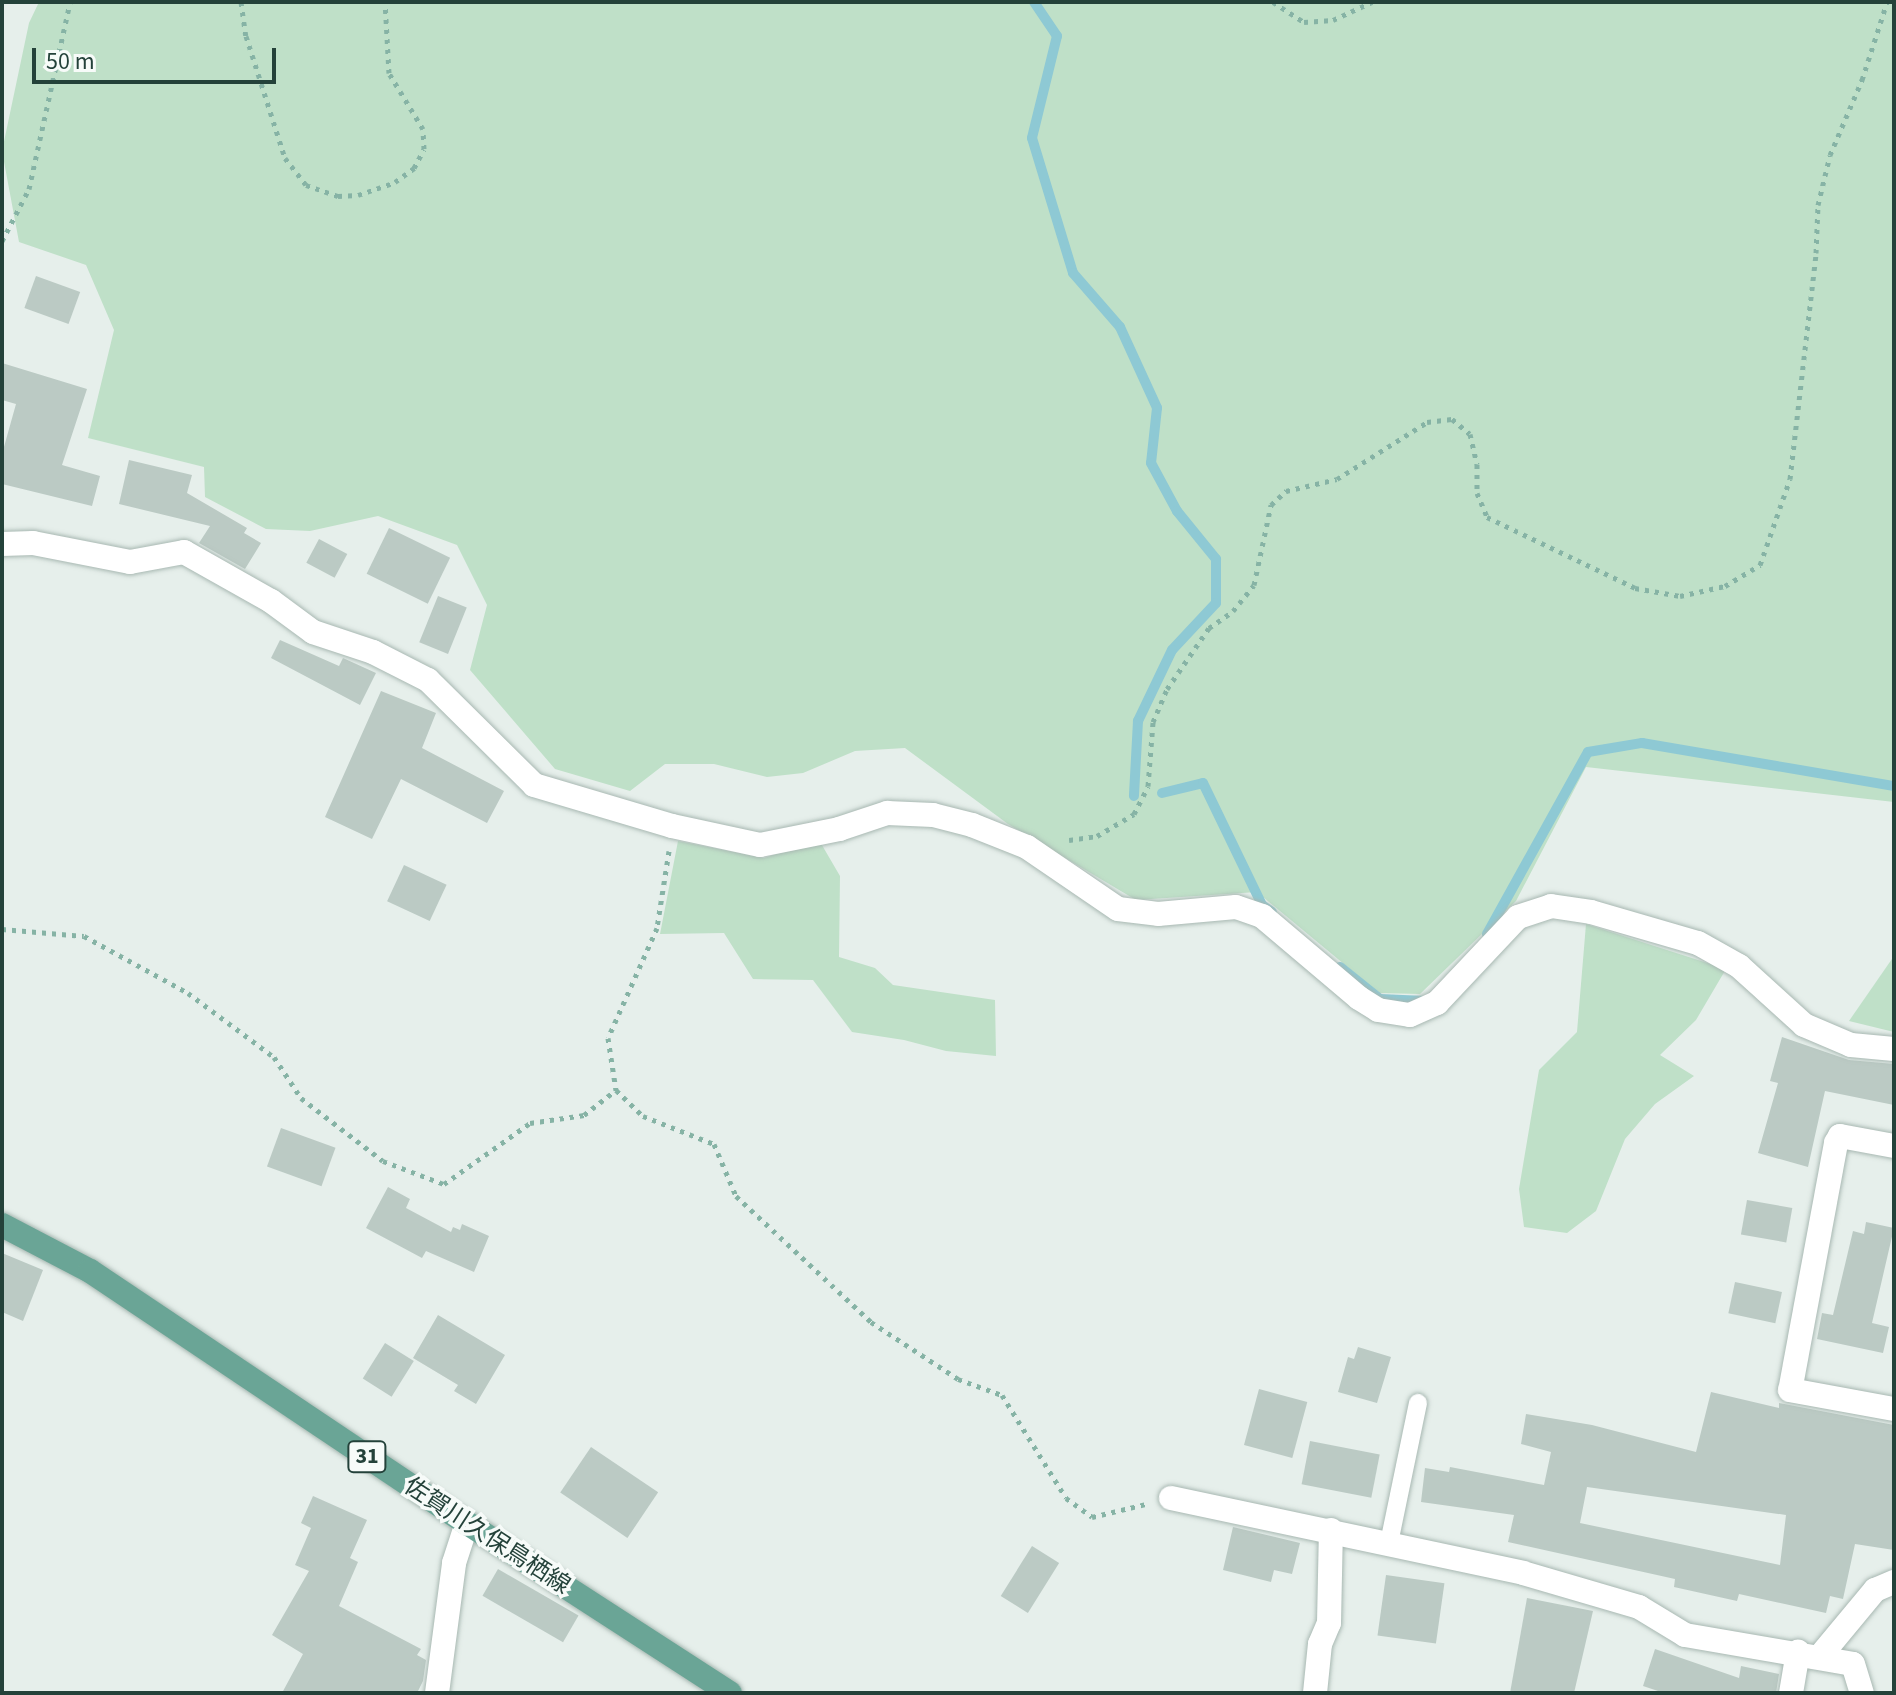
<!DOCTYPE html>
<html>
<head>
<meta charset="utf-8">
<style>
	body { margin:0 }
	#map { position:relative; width:1896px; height:1695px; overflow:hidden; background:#e6efeb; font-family:"Source Sans 3","Noto Sans JP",sans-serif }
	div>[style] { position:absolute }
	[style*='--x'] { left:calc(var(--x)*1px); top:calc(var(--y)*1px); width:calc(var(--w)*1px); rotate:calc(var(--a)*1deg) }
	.green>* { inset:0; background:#bfe0c8 }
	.stream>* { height:10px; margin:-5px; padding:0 5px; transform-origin:5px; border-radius:5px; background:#8ec9d4 }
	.building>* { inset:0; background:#bbcac4; transform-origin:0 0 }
	.path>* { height:5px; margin-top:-2.5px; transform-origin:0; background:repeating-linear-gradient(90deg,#86b3a5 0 4px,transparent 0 10px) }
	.roads { filter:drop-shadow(0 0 2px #a8b8b2) drop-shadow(0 0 2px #a8b8b2) }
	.lane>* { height:18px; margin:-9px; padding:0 9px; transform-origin:9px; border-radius:9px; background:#fff }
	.street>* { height:24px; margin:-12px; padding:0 12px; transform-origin:12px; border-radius:12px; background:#fff }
	.primary>* { height:24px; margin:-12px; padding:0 12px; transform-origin:12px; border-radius:12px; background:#6aa596 }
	span { translate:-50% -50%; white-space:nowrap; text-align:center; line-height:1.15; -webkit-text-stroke:7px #f7fbf9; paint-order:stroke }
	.shield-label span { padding:2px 6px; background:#f7fbf9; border:2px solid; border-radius:6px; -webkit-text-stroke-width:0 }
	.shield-label { font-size:22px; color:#24423a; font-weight:700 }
	.street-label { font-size:24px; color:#24423a }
	.frame { position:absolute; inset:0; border:4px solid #24423a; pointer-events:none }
	.scale { position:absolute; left:32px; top:48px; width:244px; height:36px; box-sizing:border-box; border:4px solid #24423a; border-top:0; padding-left:10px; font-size:24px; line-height:28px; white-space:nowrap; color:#24423a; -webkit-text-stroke:6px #f7fbf9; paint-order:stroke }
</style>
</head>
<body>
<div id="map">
	<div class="green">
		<i style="clip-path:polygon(39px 2px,1894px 2px,1894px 802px,1586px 767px,1516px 901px,1420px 994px,1379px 993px,1257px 892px,1136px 900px,1008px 824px,905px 748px,855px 751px,803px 773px,767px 777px,714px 764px,665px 764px,630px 791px,555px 769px,470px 670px,487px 605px,457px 545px,378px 516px,310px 531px,266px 529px,205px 497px,204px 467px,88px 438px,114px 330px,86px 265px,19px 242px,2px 151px,29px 23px)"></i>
		<i style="clip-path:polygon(819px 840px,840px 876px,839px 957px,875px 968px,893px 985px,995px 1000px,996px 1056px,946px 1051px,904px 1040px,852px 1032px,813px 980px,753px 979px,724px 933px,660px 934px,678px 841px,764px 858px)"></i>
		<i style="clip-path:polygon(1586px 924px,1726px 969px,1696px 1020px,1660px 1055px,1694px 1076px,1655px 1104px,1625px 1139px,1596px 1211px,1567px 1233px,1524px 1227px,1519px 1189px,1539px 1070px,1577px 1032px)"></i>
		<i style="clip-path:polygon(1894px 956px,1894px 1032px,1849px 1021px)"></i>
	</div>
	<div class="stream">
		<i style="--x:1034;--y:2;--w:41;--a:55.9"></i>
		<i style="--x:1057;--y:36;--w:105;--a:103.8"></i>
		<i style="--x:1032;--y:138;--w:141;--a:73.1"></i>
		<i style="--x:1073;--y:273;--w:72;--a:49"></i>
		<i style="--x:1120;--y:327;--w:89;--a:65.4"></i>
		<i style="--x:1157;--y:408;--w:55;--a:96.2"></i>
		<i style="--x:1151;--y:463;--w:55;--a:61.6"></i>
		<i style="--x:1177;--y:511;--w:62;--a:50.9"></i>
		<i style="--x:1216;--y:559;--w:44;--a:90"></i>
		<i style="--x:1216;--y:603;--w:64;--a:133.1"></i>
		<i style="--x:1172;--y:650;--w:79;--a:115.6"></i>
		<i style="--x:1138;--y:721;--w:75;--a:93.1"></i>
		<i style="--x:1162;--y:793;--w:42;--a:-13.7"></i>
		<i style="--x:1203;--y:783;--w:136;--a:64.2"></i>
		<i style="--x:1262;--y:905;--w:12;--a:35"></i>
		<i style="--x:1487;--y:934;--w:208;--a:-61"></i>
		<i style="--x:1588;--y:752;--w:55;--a:-9.5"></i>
		<i style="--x:1642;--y:743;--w:256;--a:9.7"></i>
		<i style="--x:1340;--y:967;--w:51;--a:38.7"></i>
		<i style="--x:1380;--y:999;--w:45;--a:2.5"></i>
	</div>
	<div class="building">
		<i style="left:36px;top:276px;width:47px;height:34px;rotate:20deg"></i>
		<i style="clip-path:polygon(2px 363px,87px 389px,62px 465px,100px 476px,92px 506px,2px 484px,2px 454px,16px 404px,2px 400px)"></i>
		<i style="clip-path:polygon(129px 460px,192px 475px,187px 493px,247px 528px,244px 533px,261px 543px,245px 569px,199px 543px,210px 526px,119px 504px)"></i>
		<i style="left:389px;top:528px;width:68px;height:51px;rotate:26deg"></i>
		<i style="left:319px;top:539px;width:32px;height:27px;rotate:28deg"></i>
		<i style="left:438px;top:596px;width:31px;height:50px;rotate:22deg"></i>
		<i style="clip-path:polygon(280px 640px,339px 666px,343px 658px,376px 673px,360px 705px,271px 658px)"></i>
		<i style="clip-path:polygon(381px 691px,436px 713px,422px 748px,504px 791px,487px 823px,401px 779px,372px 839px,325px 817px)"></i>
		<i style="left:404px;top:865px;width:47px;height:40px;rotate:25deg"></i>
		<i style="clip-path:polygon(1782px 1037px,1849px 1060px,1894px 1064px,1894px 1105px,1825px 1091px,1808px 1167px,1758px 1153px,1778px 1083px,1770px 1081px)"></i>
		<i style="left:281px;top:1128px;width:58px;height:41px;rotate:20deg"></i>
		<i style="clip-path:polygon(388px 1187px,410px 1199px,406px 1208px,451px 1232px,453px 1227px,460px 1230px,462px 1224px,489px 1236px,474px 1272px,426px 1251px,422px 1258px,366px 1228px)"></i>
		<i style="left:1747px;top:1200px;width:46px;height:35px;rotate:10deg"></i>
		<i style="clip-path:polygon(1866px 1222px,1894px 1228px,1872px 1323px,1889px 1327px,1883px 1353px,1817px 1339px,1822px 1313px,1833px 1315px,1853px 1231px,1864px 1234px)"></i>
		<i style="clip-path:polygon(2px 1253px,43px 1270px,23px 1321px,2px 1312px)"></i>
		<i style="left:1735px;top:1282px;width:48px;height:32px;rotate:12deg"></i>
		<i style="clip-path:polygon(438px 1315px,505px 1355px,476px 1404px,454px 1391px,458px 1385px,413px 1358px)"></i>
		<i style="left:385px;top:1343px;width:34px;height:42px;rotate:32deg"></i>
		<i style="clip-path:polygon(1358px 1347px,1391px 1357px,1377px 1403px,1338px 1392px,1348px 1357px,1354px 1359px)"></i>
		<i style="left:1259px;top:1389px;width:50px;height:58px;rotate:15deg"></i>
		<i style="clip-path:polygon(evenodd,1711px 1392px,1779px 1408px,1779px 1403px,1894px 1425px,1894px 1550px,1855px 1544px,1843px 1599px,1830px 1596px,1826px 1613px,1739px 1594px,1737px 1601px,1674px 1587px,1675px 1579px,1508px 1542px,1514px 1515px,1421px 1502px,1425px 1468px,1449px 1472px,1450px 1467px,1544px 1485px,1551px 1452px,1521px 1444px,1526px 1414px,1592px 1425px,1696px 1452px,1711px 1392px,1587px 1487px,1786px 1515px,1780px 1565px,1580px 1523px,1587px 1487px)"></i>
		<i style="left:1310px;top:1441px;width:71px;height:44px;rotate:11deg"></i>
		<i style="left:591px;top:1447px;width:81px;height:55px;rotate:34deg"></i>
		<i style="clip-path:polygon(313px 1496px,367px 1520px,350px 1558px,358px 1562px,339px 1606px,421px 1649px,417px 1655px,426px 1660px,423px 1681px,417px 1693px,282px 1693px,303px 1654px,272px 1635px,309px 1571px,295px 1565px,311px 1528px,301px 1523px)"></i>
		<i style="clip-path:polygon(1233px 1527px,1300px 1543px,1292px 1574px,1274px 1570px,1271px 1582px,1223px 1570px)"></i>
		<i style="left:1032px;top:1546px;width:32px;height:59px;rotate:32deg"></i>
		<i style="left:498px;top:1569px;width:93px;height:31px;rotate:30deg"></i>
		<i style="left:1386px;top:1575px;width:59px;height:61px;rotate:8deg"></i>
		<i style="clip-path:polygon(1527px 1598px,1593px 1611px,1574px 1693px,1510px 1693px)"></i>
		<i style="clip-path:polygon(1655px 1649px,1739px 1678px,1741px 1666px,1779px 1674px,1776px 1693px,1664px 1693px,1643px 1686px)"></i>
	</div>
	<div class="path">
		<i style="--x:241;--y:2;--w:34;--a:82"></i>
		<i style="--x:246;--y:36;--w:128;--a:72.3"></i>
		<i style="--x:285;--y:158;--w:34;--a:52"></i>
		<i style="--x:306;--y:185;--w:34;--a:19"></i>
		<i style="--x:338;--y:196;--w:20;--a:-3"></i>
		<i style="--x:358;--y:195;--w:39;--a:-19"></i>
		<i style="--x:395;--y:182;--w:24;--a:-36"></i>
		<i style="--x:414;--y:168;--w:21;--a:-62"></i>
		<i style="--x:424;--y:149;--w:20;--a:-93"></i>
		<i style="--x:423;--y:129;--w:66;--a:-121.3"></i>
		<i style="--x:389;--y:73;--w:71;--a:-93.2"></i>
		<i style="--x:1273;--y:2;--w:37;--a:33"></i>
		<i style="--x:1304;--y:22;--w:29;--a:-4"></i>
		<i style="--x:1333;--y:20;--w:43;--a:-24.8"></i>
		<i style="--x:2;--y:241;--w:59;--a:-62.6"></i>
		<i style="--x:29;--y:189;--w:191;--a:-77.6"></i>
		<i style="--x:1069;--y:840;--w:28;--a:-8"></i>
		<i style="--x:1097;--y:836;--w:43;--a:-30.7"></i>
		<i style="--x:1134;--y:814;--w:31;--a:-63"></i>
		<i style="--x:1148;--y:786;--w:64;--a:-85.5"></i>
		<i style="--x:1153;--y:722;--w:36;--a:-67"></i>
		<i style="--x:1167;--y:689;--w:74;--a:-55.5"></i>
		<i style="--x:1209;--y:628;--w:29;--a:-35"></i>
		<i style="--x:1233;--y:611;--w:33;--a:-51"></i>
		<i style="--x:1254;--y:585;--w:82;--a:-78"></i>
		<i style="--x:1271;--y:505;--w:21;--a:-43"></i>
		<i style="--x:1286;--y:491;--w:52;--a:-13.2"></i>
		<i style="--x:1337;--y:479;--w:107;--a:-32.3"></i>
		<i style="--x:1427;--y:422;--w:25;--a:-7"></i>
		<i style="--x:1452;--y:419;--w:23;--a:40"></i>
		<i style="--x:1470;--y:434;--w:31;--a:77"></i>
		<i style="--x:1477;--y:464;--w:29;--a:90"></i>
		<i style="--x:1477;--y:493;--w:26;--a:67"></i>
		<i style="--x:1487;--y:517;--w:164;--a:25.6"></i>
		<i style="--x:1635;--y:588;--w:46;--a:10.1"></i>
		<i style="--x:1680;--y:596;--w:46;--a:-12.5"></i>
		<i style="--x:1725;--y:586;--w:41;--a:-31"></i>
		<i style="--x:1760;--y:565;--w:91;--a:-70.8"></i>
		<i style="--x:1790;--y:479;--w:227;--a:-83.4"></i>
		<i style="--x:1816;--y:253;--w:48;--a:-87.6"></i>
		<i style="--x:1818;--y:205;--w:51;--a:-76.5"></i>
		<i style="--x:1830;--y:155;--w:82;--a:-66.9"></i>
		<i style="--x:1862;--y:80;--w:82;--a:-72.2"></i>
		<i style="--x:669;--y:851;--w:78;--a:98.9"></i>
		<i style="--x:657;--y:928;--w:120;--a:114"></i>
		<i style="--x:608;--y:1038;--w:53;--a:81.3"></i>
		<i style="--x:616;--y:1090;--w:37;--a:44"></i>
		<i style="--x:643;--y:1116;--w:76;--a:21.5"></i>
		<i style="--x:714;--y:1144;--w:56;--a:67.1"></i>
		<i style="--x:736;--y:1196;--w:185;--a:43"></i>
		<i style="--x:871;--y:1322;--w:104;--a:33.2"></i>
		<i style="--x:958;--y:1379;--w:47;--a:20"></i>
		<i style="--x:1002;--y:1395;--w:121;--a:58.1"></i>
		<i style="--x:1066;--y:1498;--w:32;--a:36"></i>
		<i style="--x:1092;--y:1517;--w:56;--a:-13.5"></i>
		<i style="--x:2;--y:929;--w:82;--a:4.9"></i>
		<i style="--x:84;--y:936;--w:119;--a:28.7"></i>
		<i style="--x:188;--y:993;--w:107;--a:36.7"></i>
		<i style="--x:274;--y:1057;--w:49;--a:56.6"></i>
		<i style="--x:301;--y:1098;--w:103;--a:37.5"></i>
		<i style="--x:383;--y:1161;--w:65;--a:20.7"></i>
		<i style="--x:444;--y:1184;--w:105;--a:-35.3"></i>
		<i style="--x:530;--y:1123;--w:55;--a:-8.4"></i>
		<i style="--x:584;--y:1115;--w:41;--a:-38"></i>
	</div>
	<div class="roads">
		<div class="lane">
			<i style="--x:1389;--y:1543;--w:143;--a:-78.3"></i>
		</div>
		<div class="street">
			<i style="--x:2;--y:544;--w:31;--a:-2"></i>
			<i style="--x:33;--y:543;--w:99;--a:11.1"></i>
			<i style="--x:130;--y:562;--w:55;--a:-10.5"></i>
			<i style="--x:184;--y:552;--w:100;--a:29.4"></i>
			<i style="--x:271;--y:601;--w:52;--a:36.4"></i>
			<i style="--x:313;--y:632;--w:63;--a:18.4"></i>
			<i style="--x:373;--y:652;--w:62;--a:27"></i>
			<i style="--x:428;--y:680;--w:149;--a:44.7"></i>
			<i style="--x:534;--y:785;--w:144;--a:16.5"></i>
			<i style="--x:672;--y:826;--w:90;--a:12.2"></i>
			<i style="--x:760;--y:845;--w:81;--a:-11.4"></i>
			<i style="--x:839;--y:829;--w:51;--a:-18.4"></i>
			<i style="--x:887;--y:813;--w:46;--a:2.5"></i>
			<i style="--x:933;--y:815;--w:40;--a:14.4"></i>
			<i style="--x:972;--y:825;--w:59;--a:21.8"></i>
			<i style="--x:1027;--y:847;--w:110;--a:34.3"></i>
			<i style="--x:1118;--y:909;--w:40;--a:7.1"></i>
			<i style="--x:1158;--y:914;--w:78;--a:-5.1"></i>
			<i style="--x:1236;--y:907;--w:28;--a:19"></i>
			<i style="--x:1262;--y:916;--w:127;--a:40.2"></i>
			<i style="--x:1359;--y:998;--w:22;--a:32"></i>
			<i style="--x:1378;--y:1010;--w:32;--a:9"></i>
			<i style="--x:1410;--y:1015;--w:30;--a:-24"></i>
			<i style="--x:1437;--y:1003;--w:118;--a:-46.7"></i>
			<i style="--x:1518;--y:917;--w:35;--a:-18"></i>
			<i style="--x:1551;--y:906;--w:40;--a:8.5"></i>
			<i style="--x:1591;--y:912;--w:111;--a:16.2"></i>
			<i style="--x:1698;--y:943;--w:47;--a:29.3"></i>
			<i style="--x:1739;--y:966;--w:88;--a:42.2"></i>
			<i style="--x:1804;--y:1025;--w:51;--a:23.1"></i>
			<i style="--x:1851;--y:1045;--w:43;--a:5.3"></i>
			<i style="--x:1894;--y:1146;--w:55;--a:-169.5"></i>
			<i style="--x:1840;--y:1136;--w:8;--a:120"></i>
			<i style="--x:1836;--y:1143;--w:251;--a:100.5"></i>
			<i style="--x:1790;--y:1390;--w:106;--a:10.4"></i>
			<i style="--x:1171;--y:1498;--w:360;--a:12"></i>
			<i style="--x:1523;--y:1573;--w:121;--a:16.3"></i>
			<i style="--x:1639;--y:1607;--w:54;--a:31.3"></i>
			<i style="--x:1685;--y:1635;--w:170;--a:9.8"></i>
			<i style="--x:1853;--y:1664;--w:30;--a:73"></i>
			<i style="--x:1821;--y:1655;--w:85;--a:-50.3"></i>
			<i style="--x:1875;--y:1590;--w:21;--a:-23"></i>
			<i style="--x:437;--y:1693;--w:131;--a:-82.5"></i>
			<i style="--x:454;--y:1563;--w:42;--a:-72"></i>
			<i style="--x:1315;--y:1693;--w:49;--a:-84.2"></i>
			<i style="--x:1320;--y:1644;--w:23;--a:-67"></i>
			<i style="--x:1329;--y:1623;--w:93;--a:-88.8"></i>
			<i style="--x:1791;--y:1693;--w:42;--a:-80.3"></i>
		</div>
		<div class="primary">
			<i style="--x:2;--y:1225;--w:99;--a:27.6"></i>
			<i style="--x:90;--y:1271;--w:453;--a:33.8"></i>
			<i style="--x:467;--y:1523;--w:313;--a:32.9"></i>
		</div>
	</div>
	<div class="shield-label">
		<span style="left:367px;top:1457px">31</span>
	</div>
	<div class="street-label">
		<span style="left:487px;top:1536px;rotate:33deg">佐賀川久保鳥栖線</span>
	</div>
	<div class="frame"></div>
	<div class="scale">50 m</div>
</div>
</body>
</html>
